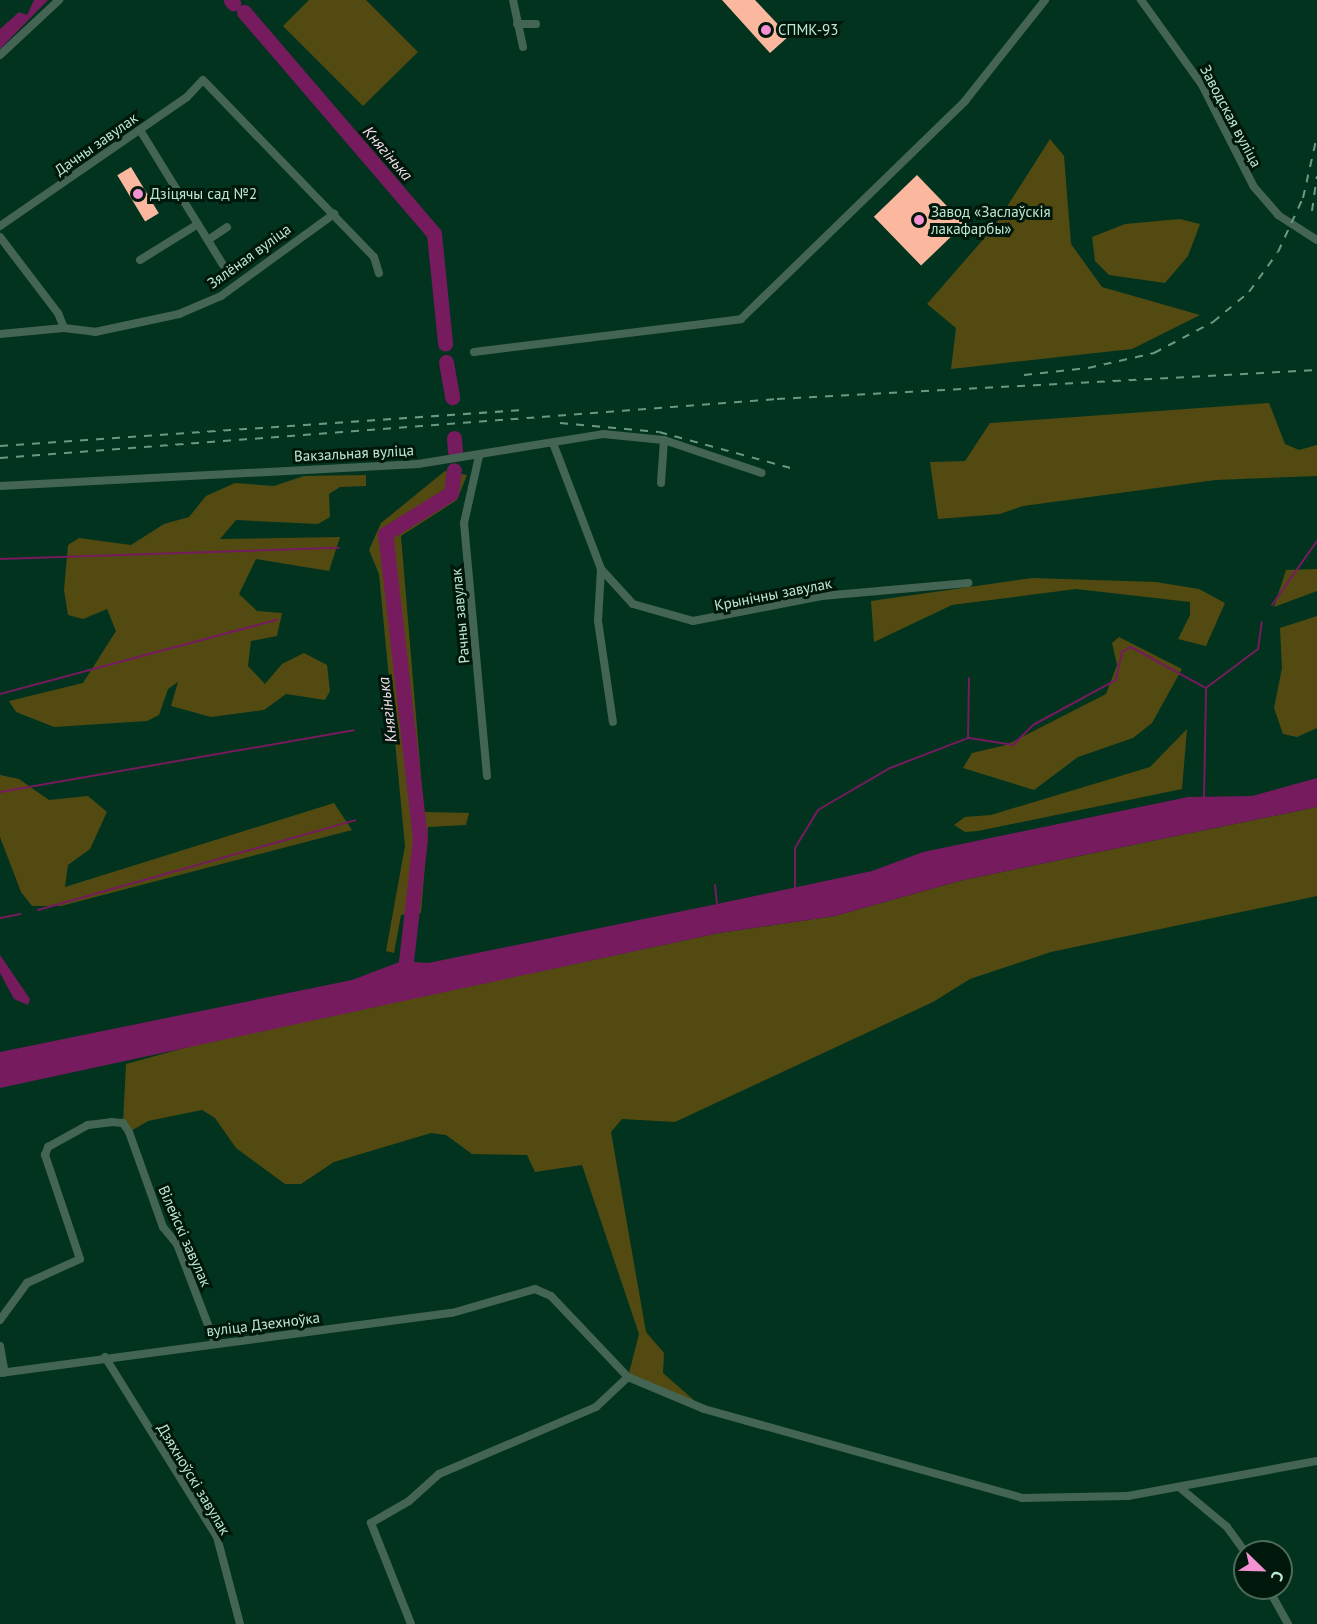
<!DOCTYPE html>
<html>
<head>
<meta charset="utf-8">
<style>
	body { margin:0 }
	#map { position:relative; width:1317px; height:1624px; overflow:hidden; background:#02331f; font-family:"PT Sans",sans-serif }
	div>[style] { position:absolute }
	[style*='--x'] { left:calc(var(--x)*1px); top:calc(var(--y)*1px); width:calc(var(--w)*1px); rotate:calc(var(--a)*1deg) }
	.green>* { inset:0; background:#534a11 }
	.water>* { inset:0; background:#751b5e }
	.stream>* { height:2px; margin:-1px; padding:0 1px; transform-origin:1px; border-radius:1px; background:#751b5e }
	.river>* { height:15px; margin:-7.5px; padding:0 7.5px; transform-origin:7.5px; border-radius:7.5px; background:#751b5e }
	.building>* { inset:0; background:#fbb89f; transform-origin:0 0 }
	.street>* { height:8px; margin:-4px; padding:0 4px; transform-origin:4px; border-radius:4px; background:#456554 }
	.rail>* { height:2px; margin-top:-1px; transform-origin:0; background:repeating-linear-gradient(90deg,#6c9883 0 8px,transparent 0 16px) }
	.dots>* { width:16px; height:16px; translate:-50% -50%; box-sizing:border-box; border:3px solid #00180c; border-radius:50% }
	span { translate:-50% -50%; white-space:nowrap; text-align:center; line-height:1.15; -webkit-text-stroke:6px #00180c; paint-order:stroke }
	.poi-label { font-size:15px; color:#c0e7d1 }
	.left { translate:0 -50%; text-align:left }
	.street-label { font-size:15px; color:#c0e7d1 }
	.water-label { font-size:16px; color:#f5dceb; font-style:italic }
	.north { position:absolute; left:1233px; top:1540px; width:60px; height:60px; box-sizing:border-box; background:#00180c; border:2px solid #4d6b5b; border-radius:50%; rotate:113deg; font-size:16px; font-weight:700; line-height:24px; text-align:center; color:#c0e7d1 }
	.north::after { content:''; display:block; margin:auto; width:21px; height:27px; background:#f491d3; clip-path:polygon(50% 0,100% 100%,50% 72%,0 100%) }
</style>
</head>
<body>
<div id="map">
	<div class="green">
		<i style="clip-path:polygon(309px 0,366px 0,418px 52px,363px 106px,283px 26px)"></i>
		<i style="clip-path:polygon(1050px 139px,1064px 156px,1071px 244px,1102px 287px,1200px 315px,1132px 349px,951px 369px,956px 328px,927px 304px,994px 227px)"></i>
		<i style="clip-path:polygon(1180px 219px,1200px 224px,1188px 256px,1165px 283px,1109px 275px,1095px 261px,1092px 237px,1125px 224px)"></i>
		<i style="clip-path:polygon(1269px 403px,1285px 444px,1299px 450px,1317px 445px,1317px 476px,1216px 480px,1023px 506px,1000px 514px,938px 519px,930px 462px,965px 461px,990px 423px)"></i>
		<i style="clip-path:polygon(445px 471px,467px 475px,457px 500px,401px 536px,424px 812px,469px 813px,466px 825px,428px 827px,421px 913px,401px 915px,394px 953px,386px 951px,405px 846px,379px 574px,369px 550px,381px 523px)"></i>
		<i style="clip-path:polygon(366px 475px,366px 486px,340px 487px,329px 494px,330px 517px,318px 524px,236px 520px,220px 539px,340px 537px,329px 571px,256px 559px,239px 594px,257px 611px,282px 613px,277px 636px,251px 641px,248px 666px,265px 684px,282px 664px,304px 653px,327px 665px,330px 691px,325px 700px,286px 694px,264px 710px,211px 717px,171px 706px,178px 682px,168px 689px,159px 715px,147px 721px,54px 727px,16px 712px,9px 701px,83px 683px,116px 631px,107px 609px,83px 619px,68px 615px,64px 590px,68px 545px,79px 538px,131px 545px,164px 524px,189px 517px,206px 496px,235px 483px,274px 486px,304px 476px)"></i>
		<i style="clip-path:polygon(1317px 569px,1317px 591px,1274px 607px,1286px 570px)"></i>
		<i style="clip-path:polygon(1032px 578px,1156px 582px,1199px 589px,1225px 603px,1206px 646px,1178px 639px,1190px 615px,1190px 602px,1076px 589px,952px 605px,874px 642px,871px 601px)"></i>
		<i style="clip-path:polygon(1317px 616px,1317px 728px,1297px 737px,1283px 734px,1274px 708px,1282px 668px,1280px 628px)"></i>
		<i style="clip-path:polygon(1119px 637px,1182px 669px,1152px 723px,1133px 738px,1078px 757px,1034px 790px,963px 768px,972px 753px,1006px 745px,1106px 694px,1117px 665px,1112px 643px)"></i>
		<i style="clip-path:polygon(1187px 729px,1182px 789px,978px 831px,965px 832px,954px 825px,965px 817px,991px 815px,1150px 767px)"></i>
		<i style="clip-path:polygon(0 775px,19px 779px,49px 800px,88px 796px,107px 812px,90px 849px,68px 865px,65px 887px,334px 803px,352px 830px,61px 906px,32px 906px,21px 892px,0 837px)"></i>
		<i style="clip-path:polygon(1317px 807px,1317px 896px,1051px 952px,970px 979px,933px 1002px,675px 1122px,622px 1119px,611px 1132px,646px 1332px,664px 1353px,663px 1373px,704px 1409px,628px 1377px,639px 1334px,582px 1165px,535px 1172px,527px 1155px,472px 1154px,446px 1135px,431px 1133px,334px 1162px,301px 1184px,285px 1184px,236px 1148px,215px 1118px,202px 1110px,148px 1121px,129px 1132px,123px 1123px,126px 1064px,199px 1044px,719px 933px,835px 916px,963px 880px)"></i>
	</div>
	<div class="water">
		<i style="clip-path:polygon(34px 0,48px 0,0 49px,0 29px,19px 12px,27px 15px)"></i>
		<i style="clip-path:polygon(1317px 778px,1317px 807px,963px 880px,835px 916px,719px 933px,0 1088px,0 1052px,352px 980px,402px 961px,428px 963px,717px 904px,872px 871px,923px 852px,1188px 797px,1252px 796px)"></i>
		<i style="clip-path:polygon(0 955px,30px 999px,28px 1005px,14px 999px,0 973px)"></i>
	</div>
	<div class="stream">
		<i style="--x:0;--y:559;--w:339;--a:-1.9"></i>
		<i style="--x:1272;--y:605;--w:78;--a:-54.9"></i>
		<i style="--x:0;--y:694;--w:287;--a:-15"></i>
		<i style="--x:969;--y:738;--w:45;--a:9"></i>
		<i style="--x:1013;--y:745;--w:28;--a:-45"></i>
		<i style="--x:1033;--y:725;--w:94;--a:-28.5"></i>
		<i style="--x:1116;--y:680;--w:29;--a:-78"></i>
		<i style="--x:1122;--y:652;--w:10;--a:-29"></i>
		<i style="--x:1131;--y:647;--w:85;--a:28.7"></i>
		<i style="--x:0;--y:792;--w:359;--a:-9.9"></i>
		<i style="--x:1204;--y:797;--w:109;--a:-88.9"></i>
		<i style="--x:1206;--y:688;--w:65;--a:-36.9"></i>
		<i style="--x:1258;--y:649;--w:27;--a:-82"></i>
		<i style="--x:715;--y:885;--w:19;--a:84"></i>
		<i style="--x:795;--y:887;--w:39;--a:-90"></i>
		<i style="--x:795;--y:848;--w:44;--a:-58.8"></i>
		<i style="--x:818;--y:810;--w:83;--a:-30.3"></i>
		<i style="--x:890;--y:768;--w:84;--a:-21"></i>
		<i style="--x:968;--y:738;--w:60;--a:-89"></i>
		<i style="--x:38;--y:910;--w:330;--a:-15.8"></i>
		<i style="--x:0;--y:918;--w:21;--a:-11"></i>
	</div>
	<div class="river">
		<i style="--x:231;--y:0;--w:4;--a:56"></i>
		<i style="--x:244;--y:12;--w:292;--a:49.4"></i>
		<i style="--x:434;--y:234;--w:110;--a:84.2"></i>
		<i style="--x:446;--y:362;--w:36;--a:80"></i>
		<i style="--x:454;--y:438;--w:13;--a:86"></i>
		<i style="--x:404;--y:979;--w:141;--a:-83.5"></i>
		<i style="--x:420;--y:839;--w:307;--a:-96.5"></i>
		<i style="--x:385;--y:534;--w:78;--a:-31.8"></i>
		<i style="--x:451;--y:493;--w:23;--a:-83"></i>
	</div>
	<div class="building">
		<i style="clip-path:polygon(722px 0,755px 0,789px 36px,770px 53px)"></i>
		<i style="left:131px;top:167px;width:54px;height:16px;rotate:59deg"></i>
		<i style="left:917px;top:175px;width:68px;height:60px;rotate:46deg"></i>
	</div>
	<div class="street">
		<i style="--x:513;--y:0;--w:48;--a:78"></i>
		<i style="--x:1141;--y:0;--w:105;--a:54.3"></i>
		<i style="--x:1202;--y:85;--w:114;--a:63"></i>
		<i style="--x:1254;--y:187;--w:37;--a:49"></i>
		<i style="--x:1278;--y:215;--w:46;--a:32.7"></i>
		<i style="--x:517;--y:24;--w:19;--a:0"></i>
		<i style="--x:0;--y:55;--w:81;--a:-43"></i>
		<i style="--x:140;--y:130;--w:158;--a:58.4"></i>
		<i style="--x:0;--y:226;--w:227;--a:-34.6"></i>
		<i style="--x:187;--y:97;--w:23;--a:-47"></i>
		<i style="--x:203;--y:80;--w:246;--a:46"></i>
		<i style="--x:374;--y:257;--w:17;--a:73"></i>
		<i style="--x:0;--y:237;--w:96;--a:52.7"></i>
		<i style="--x:58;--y:313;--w:16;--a:68"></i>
		<i style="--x:208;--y:240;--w:23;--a:-34"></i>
		<i style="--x:140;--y:260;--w:68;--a:-31.8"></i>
		<i style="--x:0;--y:334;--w:64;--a:-5.4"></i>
		<i style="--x:64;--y:328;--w:31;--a:7"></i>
		<i style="--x:95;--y:332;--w:86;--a:-12.1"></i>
		<i style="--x:179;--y:314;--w:46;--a:-23.2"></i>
		<i style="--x:221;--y:296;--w:140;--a:-36"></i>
		<i style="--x:474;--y:352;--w:269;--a:-7"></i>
		<i style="--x:741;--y:319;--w:313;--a:-44.2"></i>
		<i style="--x:965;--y:101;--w:129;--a:-51.6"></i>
		<i style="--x:664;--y:440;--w:103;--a:18.6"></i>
		<i style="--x:553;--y:443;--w:135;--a:69.1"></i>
		<i style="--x:601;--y:569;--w:52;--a:93.3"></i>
		<i style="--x:598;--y:621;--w:102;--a:81.6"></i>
		<i style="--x:479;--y:456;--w:69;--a:102.6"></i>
		<i style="--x:464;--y:523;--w:254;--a:84.8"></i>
		<i style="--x:0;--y:486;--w:419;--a:-3"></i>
		<i style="--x:418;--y:464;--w:187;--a:-9.2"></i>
		<i style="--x:603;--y:434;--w:61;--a:5.6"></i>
		<i style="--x:664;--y:440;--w:43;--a:94"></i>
		<i style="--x:601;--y:569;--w:47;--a:47.6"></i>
		<i style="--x:633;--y:604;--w:62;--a:15.8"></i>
		<i style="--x:693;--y:621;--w:131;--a:-11"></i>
		<i style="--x:822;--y:596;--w:147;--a:-5.1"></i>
		<i style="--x:0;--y:1320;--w:46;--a:-53.9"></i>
		<i style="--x:27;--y:1283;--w:58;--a:-24.4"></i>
		<i style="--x:80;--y:1259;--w:110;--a:-108.6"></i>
		<i style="--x:45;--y:1155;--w:9;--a:-69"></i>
		<i style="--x:48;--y:1147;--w:46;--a:-28.8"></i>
		<i style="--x:88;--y:1125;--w:23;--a:-7"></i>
		<i style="--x:111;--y:1122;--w:12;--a:5"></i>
		<i style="--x:123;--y:1123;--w:11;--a:56"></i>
		<i style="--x:129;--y:1132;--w:101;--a:70.3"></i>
		<i style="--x:163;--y:1227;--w:22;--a:51"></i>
		<i style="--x:177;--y:1244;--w:106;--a:69"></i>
		<i style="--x:0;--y:1346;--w:27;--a:80"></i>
		<i style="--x:105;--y:1357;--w:212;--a:58.1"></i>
		<i style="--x:217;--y:1537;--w:90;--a:75.2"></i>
		<i style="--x:0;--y:1373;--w:456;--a:-7.6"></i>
		<i style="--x:452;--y:1313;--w:86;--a:-16.1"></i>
		<i style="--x:535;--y:1289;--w:17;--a:24"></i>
		<i style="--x:551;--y:1296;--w:112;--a:46.5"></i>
		<i style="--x:628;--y:1377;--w:82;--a:22.8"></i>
		<i style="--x:704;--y:1409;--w:330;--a:15.6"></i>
		<i style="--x:1022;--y:1498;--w:106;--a:-1.1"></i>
		<i style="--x:1128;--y:1496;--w:192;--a:-10.5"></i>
		<i style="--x:1179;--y:1487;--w:62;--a:39.8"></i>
		<i style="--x:1227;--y:1527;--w:31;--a:54"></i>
		<i style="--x:1268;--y:1588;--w:41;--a:60.9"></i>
		<i style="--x:411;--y:1624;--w:109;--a:-111.6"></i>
		<i style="--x:371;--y:1523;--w:44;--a:-30.1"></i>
		<i style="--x:409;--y:1501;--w:40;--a:-42"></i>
		<i style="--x:439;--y:1474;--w:171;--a:-23.1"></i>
		<i style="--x:596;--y:1407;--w:44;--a:-43.2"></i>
	</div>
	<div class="rail">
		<i style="--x:1312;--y:211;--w:35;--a:-82"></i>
		<i style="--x:1024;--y:375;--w:64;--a:-6.2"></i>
		<i style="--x:1088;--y:368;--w:68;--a:-12.8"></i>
		<i style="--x:1154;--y:353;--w:67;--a:-27.7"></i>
		<i style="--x:1213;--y:322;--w:47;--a:-39.8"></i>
		<i style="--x:1249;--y:292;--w:49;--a:-54.1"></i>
		<i style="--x:1278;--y:252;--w:60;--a:-65.2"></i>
		<i style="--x:1303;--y:198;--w:64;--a:-77.3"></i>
		<i style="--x:560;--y:423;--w:99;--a:5.2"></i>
		<i style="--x:659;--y:432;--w:144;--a:15.3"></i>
		<i style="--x:0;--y:446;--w:524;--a:-3.94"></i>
		<i style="--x:0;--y:458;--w:779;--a:-4.34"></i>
		<i style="--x:777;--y:399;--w:541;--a:-3.07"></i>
	</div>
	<div class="dots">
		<i style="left:766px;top:30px;background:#f491d3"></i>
		<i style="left:138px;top:194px;background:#f491d3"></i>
		<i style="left:919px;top:220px;background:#f491d3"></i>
	</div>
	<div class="poi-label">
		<span class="left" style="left:778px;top:30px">СПМК-93</span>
		<span class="left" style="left:150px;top:194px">Дзіцячы сад №2</span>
		<span class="left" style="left:931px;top:220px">Завод «Заслаўскія<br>лакафарбы»</span>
	</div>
	<div class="street-label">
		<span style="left:1231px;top:116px;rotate:62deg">Заводская вуліца</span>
		<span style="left:96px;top:144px;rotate:-35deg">Дачны завулак</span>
		<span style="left:249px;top:256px;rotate:-36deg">Зялёная вуліца</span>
		<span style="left:354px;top:453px;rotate:-3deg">Вакзальная вуліца</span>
		<span style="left:773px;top:594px;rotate:-11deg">Крынічны завулак</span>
		<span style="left:460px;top:616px;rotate:-95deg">Рачны завулак</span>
		<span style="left:185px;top:1236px;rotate:66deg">Вілейскі завулак</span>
		<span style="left:263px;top:1324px;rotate:-7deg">вуліца Дзехноўка</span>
		<span style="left:194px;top:1479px;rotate:59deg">Дзяхноўскі завулак</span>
	</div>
	<div class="water-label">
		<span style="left:388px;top:153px;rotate:49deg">Княгінька</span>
		<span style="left:387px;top:710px;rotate:-97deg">Княгінька</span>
	</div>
	<div class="north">С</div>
</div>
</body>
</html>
